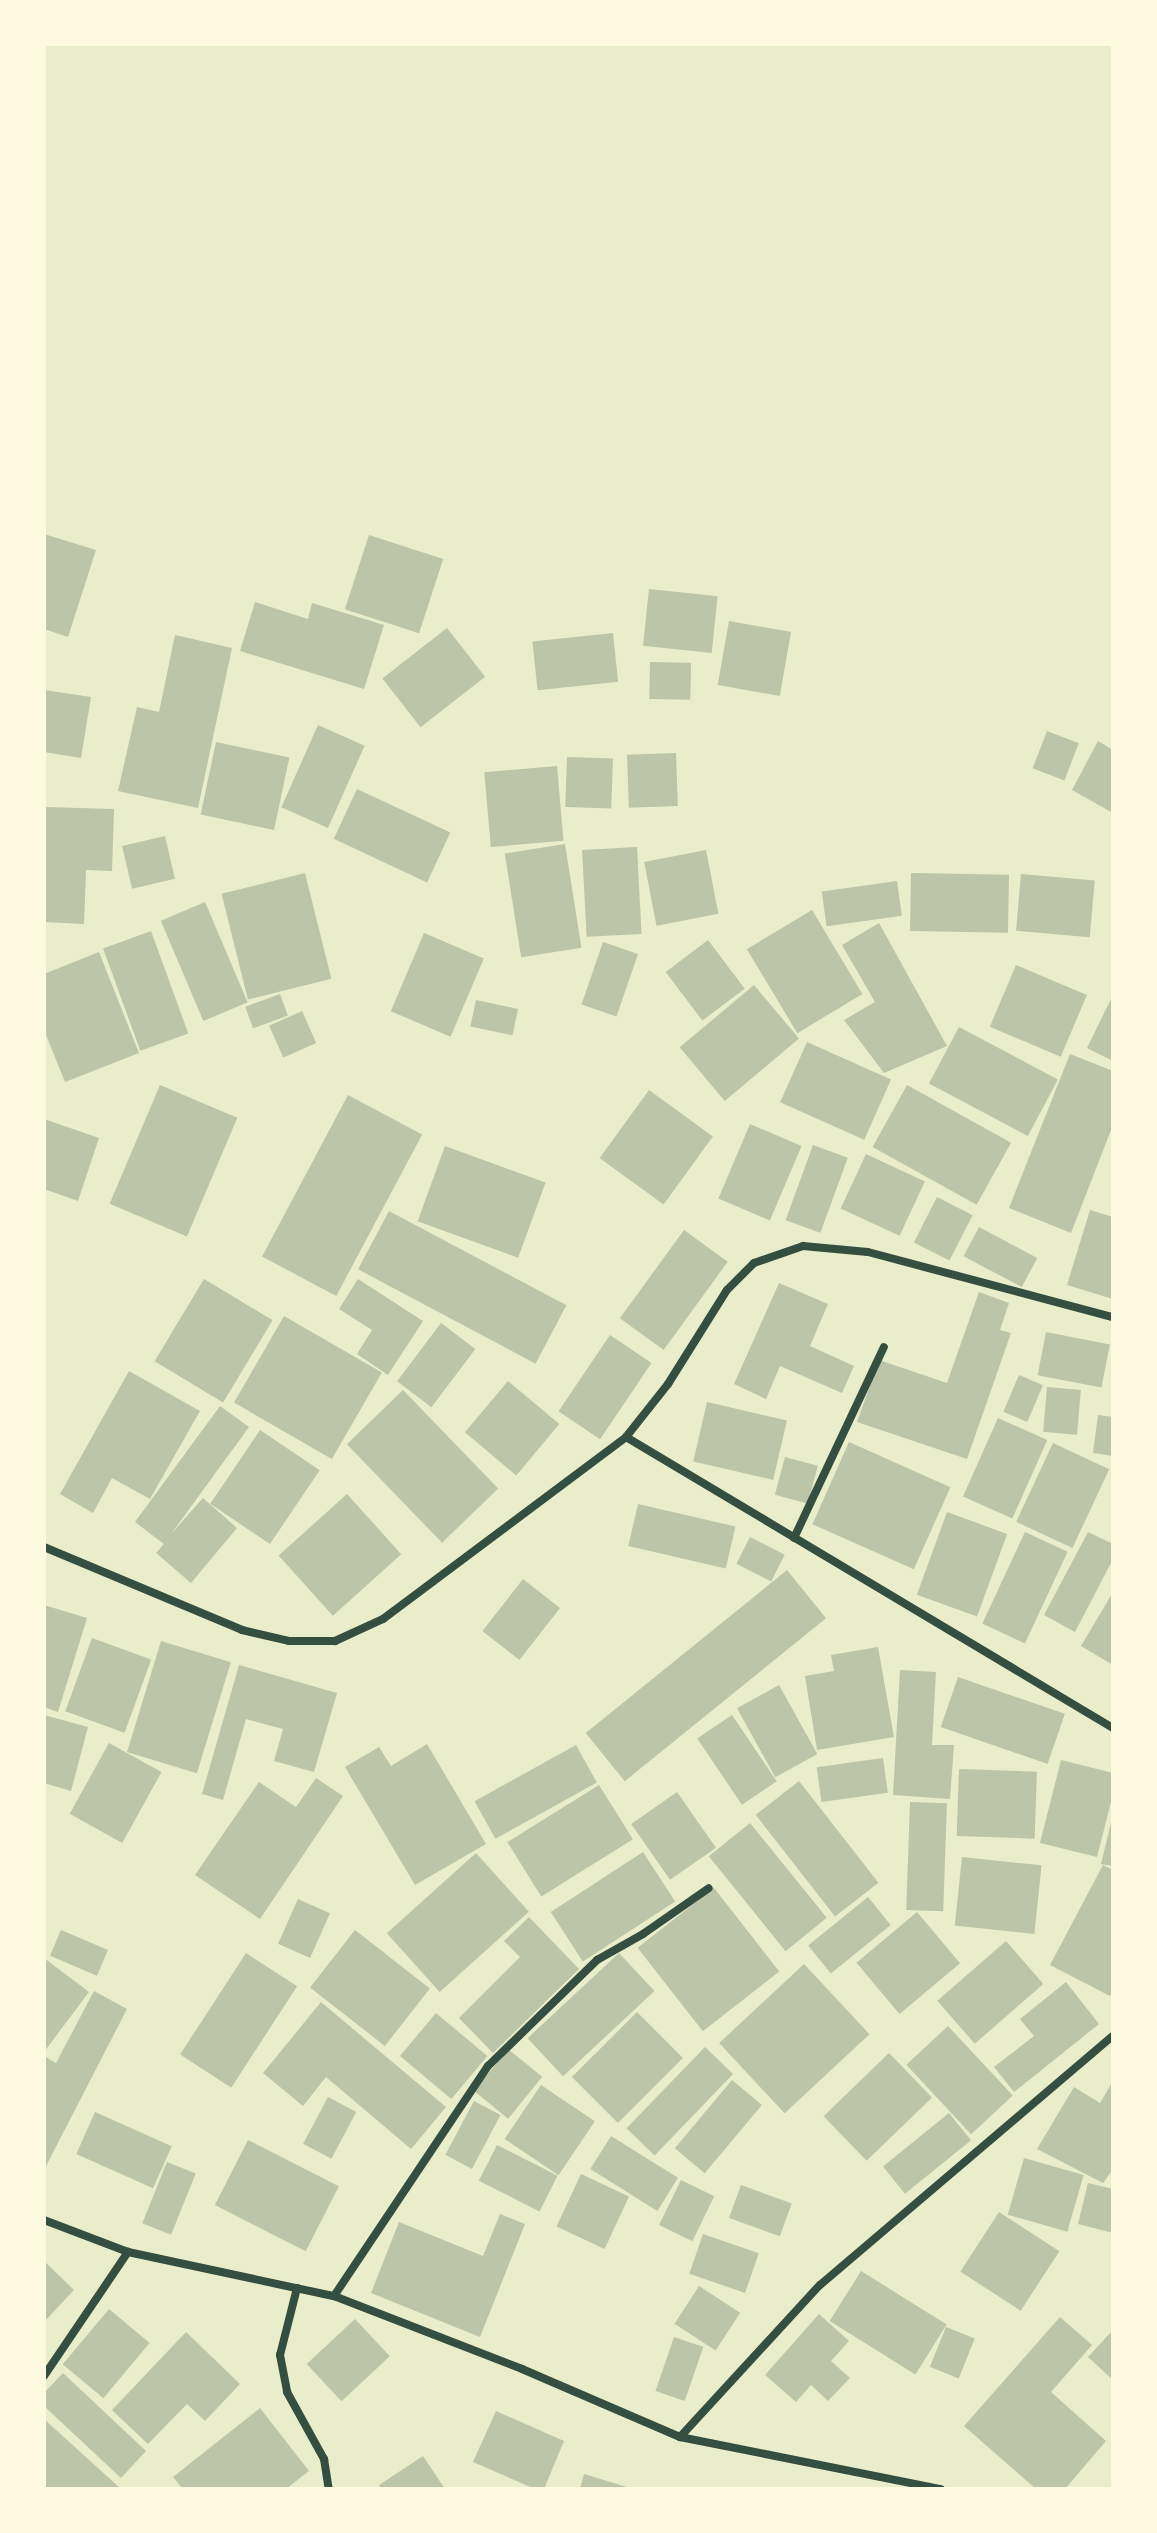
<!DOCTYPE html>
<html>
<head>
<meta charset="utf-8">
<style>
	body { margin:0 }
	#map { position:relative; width:1157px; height:2533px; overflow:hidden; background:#e9edc9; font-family:"Nunito Sans",sans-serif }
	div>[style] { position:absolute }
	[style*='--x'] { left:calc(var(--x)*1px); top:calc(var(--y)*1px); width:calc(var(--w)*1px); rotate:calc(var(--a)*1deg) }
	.building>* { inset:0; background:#bcc5a7; transform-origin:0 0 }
	.minor>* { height:8px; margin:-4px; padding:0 4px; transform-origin:4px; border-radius:4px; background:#344e41 }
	span { translate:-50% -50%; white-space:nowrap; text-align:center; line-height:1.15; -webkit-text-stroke:8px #fefae0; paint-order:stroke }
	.frame { position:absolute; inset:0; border:46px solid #fefae0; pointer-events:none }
</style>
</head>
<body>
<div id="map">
	<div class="building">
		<i style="clip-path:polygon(44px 534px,96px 550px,68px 637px,44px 629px)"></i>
		<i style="left:369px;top:535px;width:78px;height:78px;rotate:18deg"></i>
		<i style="left:649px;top:589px;width:69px;height:57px;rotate:6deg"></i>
		<i style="clip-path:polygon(255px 602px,308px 619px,312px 603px,384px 625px,364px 689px,240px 651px)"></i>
		<i style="left:729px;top:621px;width:63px;height:65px;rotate:10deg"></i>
		<i style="left:447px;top:628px;width:62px;height:82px;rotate:52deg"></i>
		<i style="left:613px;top:633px;width:49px;height:81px;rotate:84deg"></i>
		<i style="clip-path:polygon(175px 635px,232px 648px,198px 808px,118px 791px,137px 707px,159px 712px)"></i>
		<i style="left:650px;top:662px;width:41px;height:37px;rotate:1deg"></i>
		<i style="clip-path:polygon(44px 690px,91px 697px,81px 758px,44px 752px)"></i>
		<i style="left:318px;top:725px;width:51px;height:90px;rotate:24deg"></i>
		<i style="left:1047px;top:731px;width:34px;height:40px;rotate:21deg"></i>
		<i style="clip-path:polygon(1098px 741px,1113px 750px,1113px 813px,1072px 790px)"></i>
		<i style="left:216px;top:742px;width:75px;height:74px;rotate:12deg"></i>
		<i style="left:676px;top:753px;width:53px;height:49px;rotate:88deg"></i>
		<i style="left:567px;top:757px;width:46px;height:50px;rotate:2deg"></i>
		<i style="left:557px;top:766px;width:75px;height:73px;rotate:85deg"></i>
		<i style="left:357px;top:789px;width:103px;height:55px;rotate:25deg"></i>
		<i style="clip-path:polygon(44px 807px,114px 809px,112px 871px,86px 870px,84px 924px,44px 922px)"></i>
		<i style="left:165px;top:836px;width:44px;height:44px;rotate:77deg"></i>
		<i style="left:565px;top:844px;width:105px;height:61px;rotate:81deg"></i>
		<i style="left:637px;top:847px;width:87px;height:55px;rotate:87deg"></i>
		<i style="left:706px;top:850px;width:65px;height:63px;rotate:79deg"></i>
		<i style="left:305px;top:873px;width:109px;height:86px;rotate:76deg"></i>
		<i style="left:911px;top:873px;width:98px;height:58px;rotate:1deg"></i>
		<i style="left:1021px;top:874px;width:74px;height:57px;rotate:5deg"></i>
		<i style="left:897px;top:881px;width:35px;height:76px;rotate:82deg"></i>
		<i style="left:205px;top:902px;width:109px;height:48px;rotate:67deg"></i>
		<i style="left:812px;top:910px;width:98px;height:76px;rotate:59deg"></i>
		<i style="clip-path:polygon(879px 923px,947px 1046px,884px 1073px,844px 1020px,875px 1002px,842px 945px)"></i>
		<i style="left:151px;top:931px;width:109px;height:51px;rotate:70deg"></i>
		<i style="left:424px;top:933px;width:65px;height:85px;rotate:23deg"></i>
		<i style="left:708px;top:940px;width:61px;height:53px;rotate:53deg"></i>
		<i style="left:603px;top:942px;width:37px;height:66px;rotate:19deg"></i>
		<i style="clip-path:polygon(99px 952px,139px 1053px,65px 1082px,44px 1030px,44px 974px)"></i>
		<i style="left:1016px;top:965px;width:77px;height:67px;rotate:23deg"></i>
		<i style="left:754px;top:985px;width:70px;height:97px;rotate:50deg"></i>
		<i style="left:280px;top:994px;width:23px;height:37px;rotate:70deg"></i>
		<i style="clip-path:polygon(1113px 995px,1113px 1061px,1087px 1048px)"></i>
		<i style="left:476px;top:1000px;width:43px;height:27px;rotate:12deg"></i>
		<i style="left:302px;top:1011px;width:35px;height:36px;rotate:66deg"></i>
		<i style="left:959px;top:1027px;width:112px;height:64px;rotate:28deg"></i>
		<i style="left:807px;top:1042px;width:92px;height:66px;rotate:24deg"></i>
		<i style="clip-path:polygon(1070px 1054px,1113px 1071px,1113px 1125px,1071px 1233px,1009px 1208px)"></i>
		<i style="left:160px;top:1085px;width:84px;height:129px;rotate:23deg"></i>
		<i style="left:907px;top:1085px;width:119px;height:71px;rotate:29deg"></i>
		<i style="left:649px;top:1090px;width:79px;height:84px;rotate:36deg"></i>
		<i style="left:348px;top:1095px;width:84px;height:183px;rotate:28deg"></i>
		<i style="clip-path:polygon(44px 1119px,99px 1138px,78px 1201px,44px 1189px)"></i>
		<i style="left:750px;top:1124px;width:56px;height:81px;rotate:23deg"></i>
		<i style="left:813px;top:1145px;width:37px;height:80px;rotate:20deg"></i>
		<i style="left:445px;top:1146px;width:107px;height:80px;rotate:20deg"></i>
		<i style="left:866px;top:1154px;width:65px;height:60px;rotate:25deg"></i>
		<i style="left:937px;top:1197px;width:40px;height:51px;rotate:27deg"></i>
		<i style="clip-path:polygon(1090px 1210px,1113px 1217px,1113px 1299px,1067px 1285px)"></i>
		<i style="left:389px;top:1211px;width:201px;height:66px;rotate:28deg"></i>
		<i style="left:979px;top:1227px;width:66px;height:33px;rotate:28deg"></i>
		<i style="left:684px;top:1230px;width:54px;height:109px;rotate:36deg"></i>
		<i style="left:204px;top:1279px;width:80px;height:96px;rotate:31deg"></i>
		<i style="clip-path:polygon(358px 1279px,423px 1321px,388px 1375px,357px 1354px,372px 1330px,339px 1309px)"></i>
		<i style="clip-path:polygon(779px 1283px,828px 1304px,810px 1346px,854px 1366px,842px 1393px,780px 1366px,766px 1399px,734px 1384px)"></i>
		<i style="clip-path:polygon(979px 1292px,1009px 1303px,1000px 1330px,1011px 1333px,967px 1459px,857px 1422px,879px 1360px,947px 1383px)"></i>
		<i style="left:284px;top:1316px;width:113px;height:100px;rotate:30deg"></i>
		<i style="left:441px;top:1323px;width:43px;height:73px;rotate:37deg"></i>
		<i style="left:1046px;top:1332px;width:65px;height:44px;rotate:11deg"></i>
		<i style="left:610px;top:1335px;width:50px;height:92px;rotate:34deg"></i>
		<i style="clip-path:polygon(129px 1371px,200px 1411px,150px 1499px,112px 1478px,93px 1513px,60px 1494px)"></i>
		<i style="left:1019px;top:1375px;width:26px;height:40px;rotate:23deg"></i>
		<i style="left:508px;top:1381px;width:67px;height:67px;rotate:40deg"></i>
		<i style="left:1047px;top:1387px;width:34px;height:45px;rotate:5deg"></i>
		<i style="left:403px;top:1390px;width:137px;height:78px;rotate:46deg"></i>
		<i style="left:707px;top:1402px;width:82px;height:61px;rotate:13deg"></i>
		<i style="clip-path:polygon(220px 1406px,249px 1427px,171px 1534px,203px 1498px,237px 1528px,191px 1583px,156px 1553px,164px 1544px,135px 1522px)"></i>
		<i style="clip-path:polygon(1098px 1415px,1113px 1417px,1113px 1456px,1093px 1453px)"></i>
		<i style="left:998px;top:1418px;width:54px;height:86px;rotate:24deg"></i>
		<i style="left:260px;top:1430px;width:72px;height:89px;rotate:34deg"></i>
		<i style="left:849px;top:1442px;width:111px;height:90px;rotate:24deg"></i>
		<i style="left:1053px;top:1443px;width:62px;height:87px;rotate:25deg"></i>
		<i style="left:785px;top:1457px;width:34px;height:39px;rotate:15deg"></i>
		<i style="left:347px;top:1494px;width:81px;height:92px;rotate:48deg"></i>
		<i style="left:638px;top:1504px;width:100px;height:43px;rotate:13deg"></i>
		<i style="left:947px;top:1512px;width:64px;height:88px;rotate:20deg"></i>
		<i style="left:1025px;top:1532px;width:47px;height:101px;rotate:25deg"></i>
		<i style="clip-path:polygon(1088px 1532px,1113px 1544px,1113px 1559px,1075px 1632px,1044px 1615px)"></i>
		<i style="left:750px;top:1537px;width:39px;height:30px;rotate:27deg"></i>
		<i style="left:787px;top:1570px;width:62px;height:259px;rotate:51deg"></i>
		<i style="left:523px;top:1579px;width:47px;height:66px;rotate:38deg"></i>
		<i style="clip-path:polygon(1113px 1592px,1113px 1665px,1081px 1646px)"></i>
		<i style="clip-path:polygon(44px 1605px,87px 1618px,58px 1712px,44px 1707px)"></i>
		<i style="left:92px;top:1638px;width:63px;height:78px;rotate:20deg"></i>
		<i style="left:161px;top:1641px;width:73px;height:116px;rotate:17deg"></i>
		<i style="clip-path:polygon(878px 1647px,894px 1737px,817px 1750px,805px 1676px,834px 1671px,831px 1655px)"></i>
		<i style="clip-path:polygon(239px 1665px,337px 1693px,314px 1772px,274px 1761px,283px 1729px,246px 1719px,223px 1800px,202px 1794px)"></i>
		<i style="clip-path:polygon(900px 1670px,936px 1672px,932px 1745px,954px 1745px,950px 1799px,893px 1795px)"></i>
		<i style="left:958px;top:1677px;width:113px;height:53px;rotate:19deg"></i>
		<i style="left:779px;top:1685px;width:79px;height:48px;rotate:61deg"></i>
		<i style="clip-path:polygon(44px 1715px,88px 1727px,71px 1791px,44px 1783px)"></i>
		<i style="left:732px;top:1715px;width:80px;height:42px;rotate:56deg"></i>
		<i style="left:109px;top:1743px;width:60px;height:81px;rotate:29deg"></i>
		<i style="clip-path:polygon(427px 1744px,486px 1844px,415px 1885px,345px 1767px,379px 1747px,391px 1766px)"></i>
		<i style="left:576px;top:1745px;width:43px;height:116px;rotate:61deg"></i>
		<i style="left:883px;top:1758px;width:35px;height:67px;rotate:82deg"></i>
		<i style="clip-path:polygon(1061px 1760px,1113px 1773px,1113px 1794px,1097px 1857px,1040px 1843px)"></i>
		<i style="left:959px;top:1769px;width:78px;height:67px;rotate:2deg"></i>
		<i style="clip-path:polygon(316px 1778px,343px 1796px,260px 1919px,195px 1875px,259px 1782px,296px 1807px)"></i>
		<i style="left:799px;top:1781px;width:129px;height:55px;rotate:52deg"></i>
		<i style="left:599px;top:1785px;width:64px;height:108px;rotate:58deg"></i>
		<i style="left:677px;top:1792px;width:68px;height:56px;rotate:55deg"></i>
		<i style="left:910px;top:1802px;width:37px;height:108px;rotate:2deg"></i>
		<i style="clip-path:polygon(1112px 1818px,1113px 1818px,1113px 1866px,1101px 1864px)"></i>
		<i style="left:750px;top:1823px;width:122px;height:53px;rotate:51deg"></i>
		<i style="left:643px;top:1852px;width:59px;height:110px;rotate:57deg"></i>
		<i style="left:476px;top:1853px;width:79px;height:120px;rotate:48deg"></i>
		<i style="left:962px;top:1857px;width:80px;height:69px;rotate:6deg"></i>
		<i style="clip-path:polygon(1103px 1865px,1113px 1870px,1113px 1990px,1110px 1996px,1050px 1965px)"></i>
		<i style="left:714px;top:1888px;width:106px;height:97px;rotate:52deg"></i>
		<i style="left:868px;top:1897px;width:36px;height:77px;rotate:51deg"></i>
		<i style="left:298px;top:1899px;width:35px;height:49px;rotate:24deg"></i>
		<i style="left:917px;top:1912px;width:67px;height:79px;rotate:50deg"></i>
		<i style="clip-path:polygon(529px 1917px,579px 1969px,493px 2053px,459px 2018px,520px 1957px,504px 1941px)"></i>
		<i style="left:61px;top:1930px;width:51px;height:28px;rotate:23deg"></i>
		<i style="left:355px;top:1930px;width:95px;height:73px;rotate:38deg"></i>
		<i style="left:1006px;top:1941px;width:57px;height:91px;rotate:49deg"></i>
		<i style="left:246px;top:1953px;width:61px;height:121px;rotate:33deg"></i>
		<i style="left:619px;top:1953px;width:52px;height:125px;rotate:47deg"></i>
		<i style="clip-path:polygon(44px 1958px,89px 1992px,44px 2052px)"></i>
		<i style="left:804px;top:1964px;width:96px;height:116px;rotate:47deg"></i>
		<i style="clip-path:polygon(1066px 1982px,1099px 2024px,1014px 2092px,994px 2067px,1034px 2036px,1020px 2019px)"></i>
		<i style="clip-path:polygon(94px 1991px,127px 2009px,44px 2170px,44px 2056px,56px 2063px)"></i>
		<i style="clip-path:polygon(321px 2002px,446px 2107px,411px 2149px,326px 2077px,303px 2106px,263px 2073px)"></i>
		<i style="left:637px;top:2012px;width:65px;height:92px;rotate:45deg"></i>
		<i style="left:436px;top:2013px;width:67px;height:56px;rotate:40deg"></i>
		<i style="left:948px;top:2026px;width:95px;height:57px;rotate:47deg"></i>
		<i style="left:705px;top:2047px;width:39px;height:113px;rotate:44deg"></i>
		<i style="left:508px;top:2049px;width:44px;height:54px;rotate:39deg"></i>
		<i style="left:889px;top:2053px;width:62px;height:91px;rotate:46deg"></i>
		<i style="left:732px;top:2080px;width:39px;height:89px;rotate:40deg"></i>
		<i style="clip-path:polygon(1113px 2081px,1113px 2169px,1103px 2183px,1037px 2149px,1074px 2087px,1100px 2103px)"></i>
		<i style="left:541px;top:2085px;width:65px;height:65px;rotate:34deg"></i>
		<i style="left:328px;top:2097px;width:32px;height:53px;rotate:28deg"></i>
		<i style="left:474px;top:2101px;width:30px;height:61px;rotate:28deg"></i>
		<i style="left:95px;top:2112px;width:84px;height:46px;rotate:24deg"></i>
		<i style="left:949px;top:2113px;width:35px;height:85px;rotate:51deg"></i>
		<i style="left:611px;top:2136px;width:79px;height:39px;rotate:32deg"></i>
		<i style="left:248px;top:2140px;width:102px;height:73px;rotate:27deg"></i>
		<i style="left:497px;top:2145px;width:68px;height:40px;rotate:27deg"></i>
		<i style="left:1024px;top:2158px;width:62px;height:59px;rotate:16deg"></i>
		<i style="left:167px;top:2162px;width:31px;height:66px;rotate:22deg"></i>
		<i style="left:581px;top:2174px;width:53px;height:58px;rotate:25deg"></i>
		<i style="left:681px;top:2180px;width:37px;height:50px;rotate:26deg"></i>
		<i style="clip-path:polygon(1088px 2183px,1113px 2189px,1113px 2233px,1078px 2224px)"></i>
		<i style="left:741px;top:2185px;width:54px;height:35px;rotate:20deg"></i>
		<i style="left:999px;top:2212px;width:72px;height:71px;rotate:33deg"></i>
		<i style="clip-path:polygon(500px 2214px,525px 2224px,480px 2337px,371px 2293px,399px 2222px,483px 2256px)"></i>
		<i style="left:703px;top:2234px;width:59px;height:42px;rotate:19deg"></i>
		<i style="clip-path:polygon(44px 2261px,74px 2290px,44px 2322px)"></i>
		<i style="left:861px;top:2271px;width:101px;height:59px;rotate:32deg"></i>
		<i style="left:699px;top:2286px;width:49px;height:45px;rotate:33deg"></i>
		<i style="left:109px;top:2309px;width:53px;height:72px;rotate:40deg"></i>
		<i style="clip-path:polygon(819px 2314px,849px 2341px,831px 2361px,850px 2378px,828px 2401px,811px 2385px,796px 2402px,765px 2375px)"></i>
		<i style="clip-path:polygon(1060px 2317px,1092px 2345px,1051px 2392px,1106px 2441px,1065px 2489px,1036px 2489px,964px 2426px)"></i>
		<i style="left:355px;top:2319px;width:51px;height:66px;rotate:47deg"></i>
		<i style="left:946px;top:2327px;width:31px;height:43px;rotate:22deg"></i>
		<i style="clip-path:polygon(1113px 2330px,1113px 2380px,1088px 2357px)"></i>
		<i style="clip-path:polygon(186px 2332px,240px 2384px,205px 2421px,187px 2404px,148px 2444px,112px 2410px)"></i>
		<i style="left:674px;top:2337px;width:31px;height:57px;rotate:19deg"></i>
		<i style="clip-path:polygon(63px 2373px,146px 2451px,121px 2478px,44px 2406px,44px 2393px)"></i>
		<i style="clip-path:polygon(260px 2408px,309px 2471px,286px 2489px,183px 2489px,173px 2477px)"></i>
		<i style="clip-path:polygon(496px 2411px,564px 2441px,544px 2489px,535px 2489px,473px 2462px)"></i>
		<i style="clip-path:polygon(44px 2419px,121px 2489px,44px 2489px)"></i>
		<i style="clip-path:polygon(423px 2456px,445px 2489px,382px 2489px,379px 2485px)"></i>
		<i style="clip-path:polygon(584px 2474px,630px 2488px,630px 2489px,580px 2489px)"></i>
	</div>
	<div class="minor">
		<i style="--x:626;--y:1437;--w:567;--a:30.86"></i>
		<i style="--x:794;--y:1538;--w:211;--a:-64.8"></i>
		<i style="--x:44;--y:1547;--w:215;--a:22.7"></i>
		<i style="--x:242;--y:1630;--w:48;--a:13.2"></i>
		<i style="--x:289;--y:1641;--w:46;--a:0"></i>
		<i style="--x:335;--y:1641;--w:53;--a:-24.6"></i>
		<i style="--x:383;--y:1619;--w:304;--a:-36.8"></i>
		<i style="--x:626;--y:1437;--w:68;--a:-51.6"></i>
		<i style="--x:668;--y:1384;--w:111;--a:-57.9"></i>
		<i style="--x:727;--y:1290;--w:38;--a:-45"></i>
		<i style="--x:754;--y:1263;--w:52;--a:-19.1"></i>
		<i style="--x:803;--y:1246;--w:65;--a:5.3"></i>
		<i style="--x:868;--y:1252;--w:253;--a:14.9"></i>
		<i style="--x:44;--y:2220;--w:90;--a:20.9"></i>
		<i style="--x:128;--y:2252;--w:211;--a:12.1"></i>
		<i style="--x:334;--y:2296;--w:202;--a:21.2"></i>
		<i style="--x:522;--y:2369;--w:172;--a:23.3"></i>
		<i style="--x:680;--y:2437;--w:266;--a:11.3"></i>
		<i style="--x:297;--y:2288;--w:69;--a:104.2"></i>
		<i style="--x:280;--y:2355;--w:38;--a:79"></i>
		<i style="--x:287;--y:2392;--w:77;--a:61.1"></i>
		<i style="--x:324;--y:2459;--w:30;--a:81"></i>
		<i style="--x:334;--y:2296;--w:277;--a:-56.2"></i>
		<i style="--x:488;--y:2066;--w:152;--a:-44.2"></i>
		<i style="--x:597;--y:1960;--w:53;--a:-29.5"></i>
		<i style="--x:643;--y:1934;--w:80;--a:-34.9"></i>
		<i style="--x:44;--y:2376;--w:150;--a:-55.9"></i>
		<i style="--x:680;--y:2437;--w:207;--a:-47.4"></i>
		<i style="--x:820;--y:2285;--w:385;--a:-40.4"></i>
	</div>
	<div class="frame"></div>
</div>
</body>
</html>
